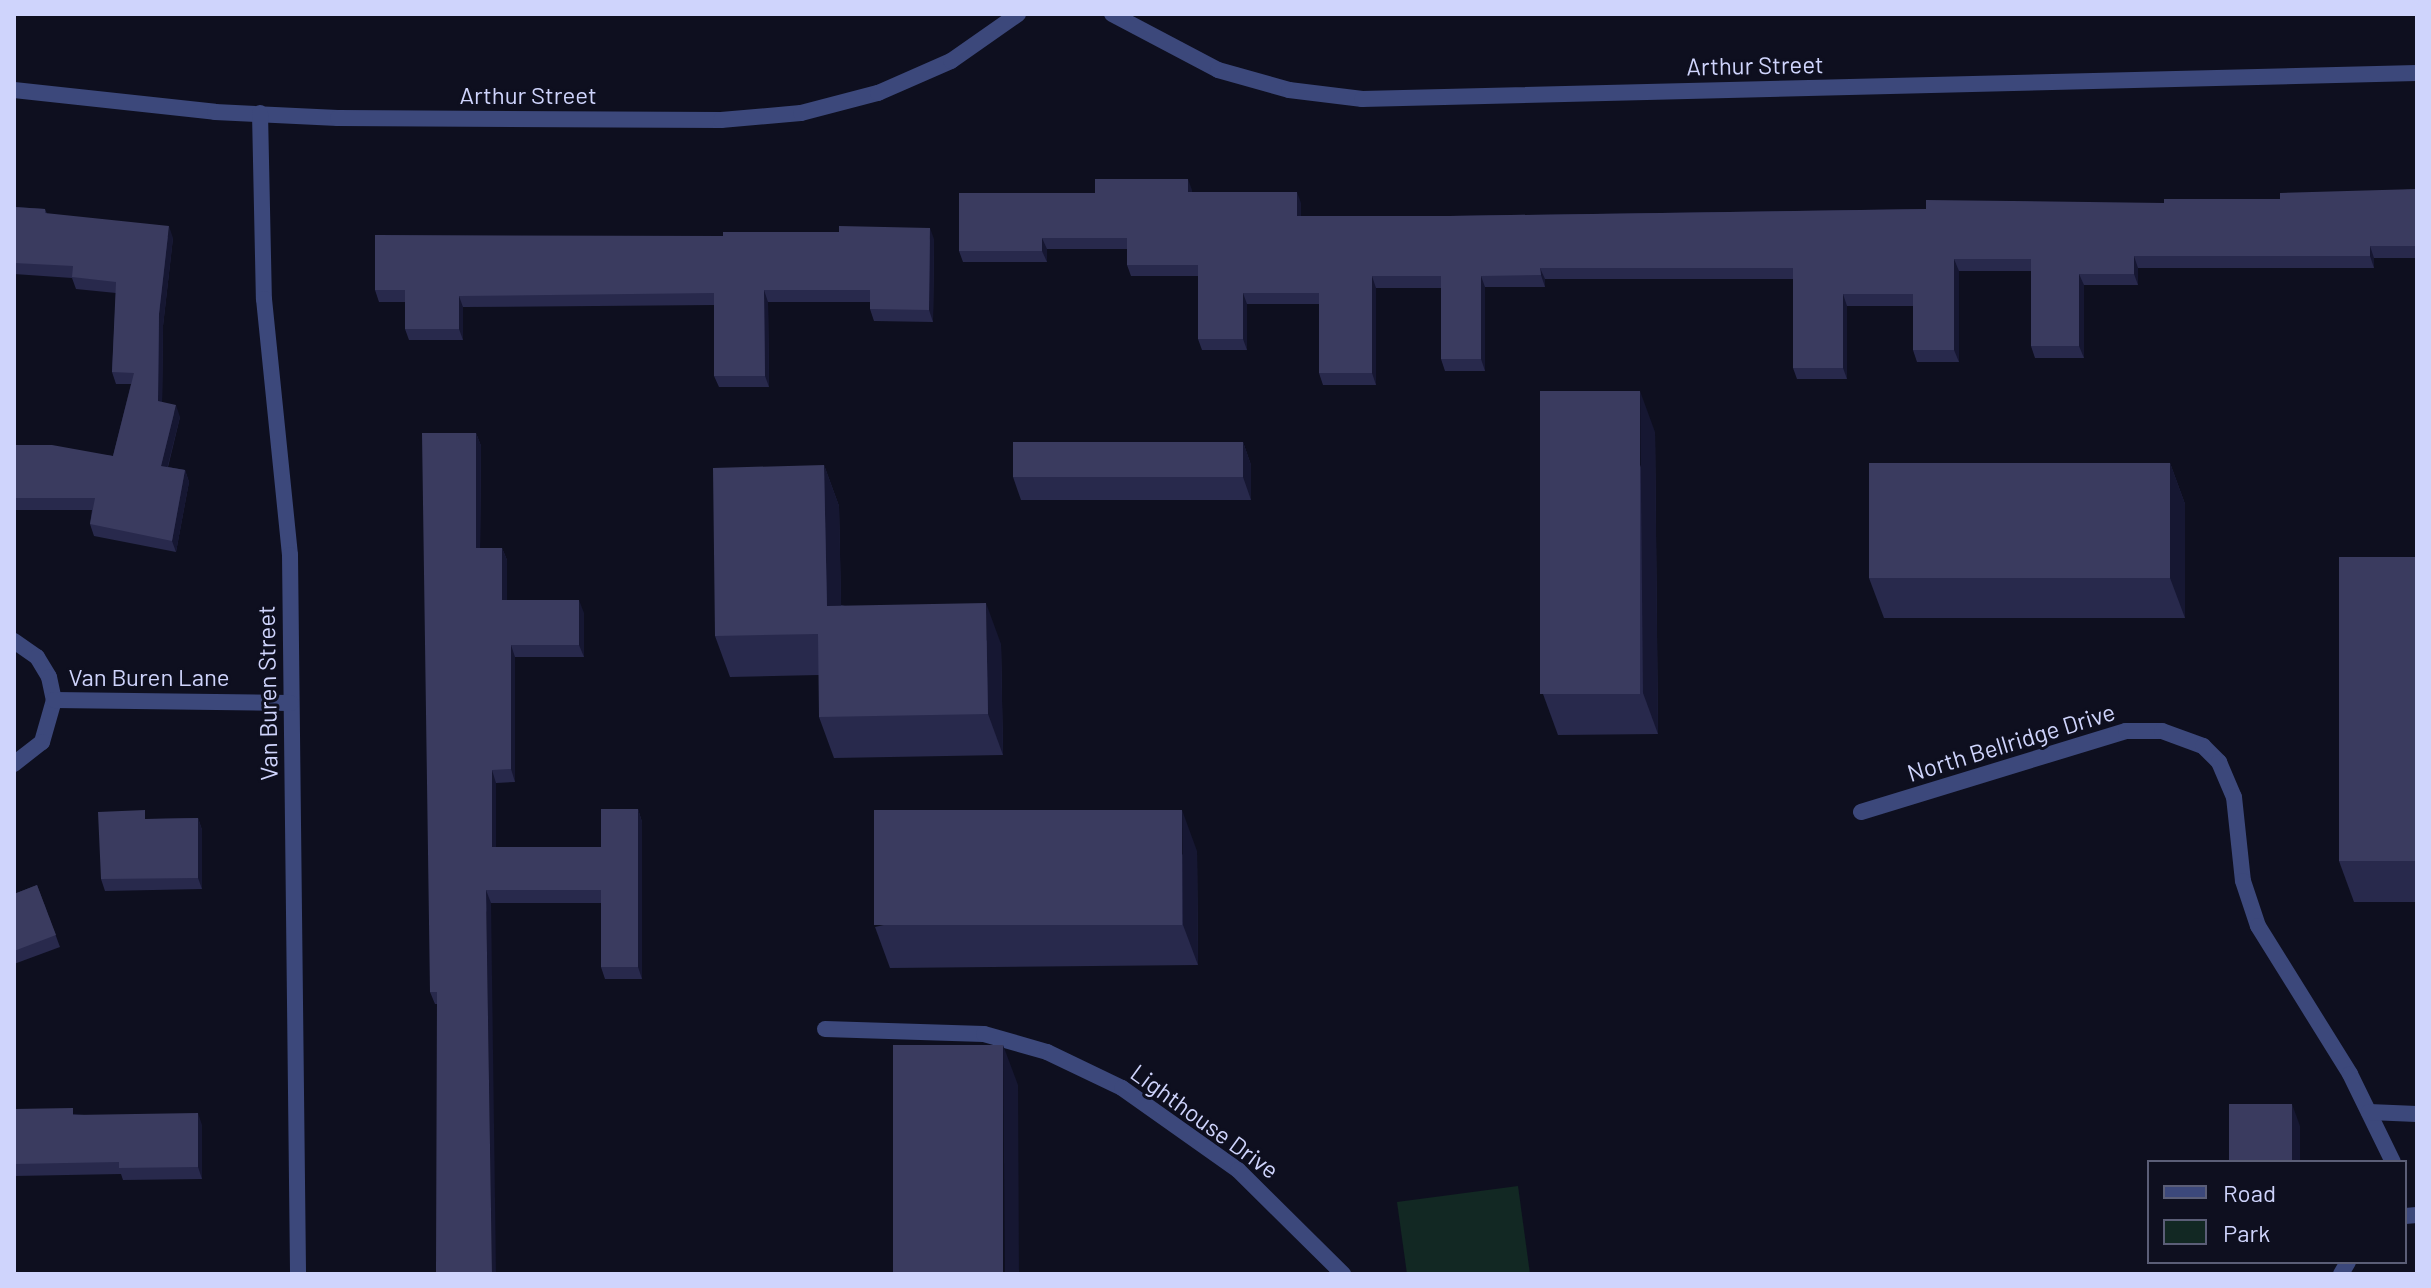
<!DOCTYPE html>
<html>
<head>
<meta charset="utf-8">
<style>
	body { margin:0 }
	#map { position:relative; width:2431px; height:1288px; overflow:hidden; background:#0e0f1f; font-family:Barlow,sans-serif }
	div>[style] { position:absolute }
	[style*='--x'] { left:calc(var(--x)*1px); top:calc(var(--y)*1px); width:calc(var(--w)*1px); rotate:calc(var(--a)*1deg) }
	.green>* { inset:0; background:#122823 }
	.street>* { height:16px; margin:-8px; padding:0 8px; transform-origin:8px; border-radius:8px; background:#3c487b }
	.wall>* { inset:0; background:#28294c }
	.shaded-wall>* { inset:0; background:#161732 }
	.building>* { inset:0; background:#3a3b5f; transform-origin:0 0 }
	span { translate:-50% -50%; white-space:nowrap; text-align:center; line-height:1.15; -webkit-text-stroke:6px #0e0f1f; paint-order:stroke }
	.street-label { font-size:24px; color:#cfd4fc }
	.frame { position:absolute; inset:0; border:16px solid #cfd4fc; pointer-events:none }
	.legend { position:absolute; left:2147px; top:1160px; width:260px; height:104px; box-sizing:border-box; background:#0e0f1f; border:2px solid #5b5e77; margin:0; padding:10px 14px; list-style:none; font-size:24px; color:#cfd4fc }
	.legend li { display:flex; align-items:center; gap:16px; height:40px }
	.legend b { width:40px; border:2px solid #5b5e77 }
</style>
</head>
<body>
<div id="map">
	<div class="green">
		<i style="clip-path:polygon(1518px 1186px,1530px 1274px,1407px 1274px,1397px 1202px)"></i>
	</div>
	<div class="street">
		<i style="--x:1112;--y:14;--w:120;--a:27.8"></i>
		<i style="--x:1218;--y:70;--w:74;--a:15.7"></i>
		<i style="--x:1289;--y:90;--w:74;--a:7"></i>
		<i style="--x:1362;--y:99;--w:1055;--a:-1.41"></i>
		<i style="--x:14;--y:90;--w:202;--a:6.2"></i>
		<i style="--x:215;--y:112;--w:123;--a:2.8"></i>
		<i style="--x:338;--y:118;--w:383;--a:0.3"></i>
		<i style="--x:721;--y:120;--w:80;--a:-5"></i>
		<i style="--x:801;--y:113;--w:80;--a:-14.6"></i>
		<i style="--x:878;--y:93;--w:80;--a:-23.7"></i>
		<i style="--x:951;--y:61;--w:82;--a:-35"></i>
		<i style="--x:260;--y:113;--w:186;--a:88.8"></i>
		<i style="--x:264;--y:299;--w:257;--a:84.2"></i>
		<i style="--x:290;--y:555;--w:719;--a:89.36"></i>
		<i style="--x:14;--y:641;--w:28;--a:35"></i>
		<i style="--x:37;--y:657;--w:23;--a:59"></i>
		<i style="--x:49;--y:677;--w:24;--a:78"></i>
		<i style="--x:54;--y:700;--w:44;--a:105.9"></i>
		<i style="--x:42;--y:742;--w:36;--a:142"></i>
		<i style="--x:54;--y:700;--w:237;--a:0.7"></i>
		<i style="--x:1861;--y:812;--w:277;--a:-17"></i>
		<i style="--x:2126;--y:731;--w:36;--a:0"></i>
		<i style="--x:2162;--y:731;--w:44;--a:20.1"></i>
		<i style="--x:2203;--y:746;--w:23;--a:45"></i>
		<i style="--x:2219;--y:762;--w:38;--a:67"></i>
		<i style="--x:2234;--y:797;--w:84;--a:83.9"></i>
		<i style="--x:2243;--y:881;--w:47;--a:71.6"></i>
		<i style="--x:2258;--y:926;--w:174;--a:58.1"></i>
		<i style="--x:2350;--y:1074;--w:98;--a:64"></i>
		<i style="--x:825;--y:1029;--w:159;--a:1.8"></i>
		<i style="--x:984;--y:1034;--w:66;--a:15.9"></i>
		<i style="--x:1047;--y:1052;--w:83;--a:25.6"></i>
		<i style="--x:1122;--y:1088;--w:142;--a:35.3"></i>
		<i style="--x:1238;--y:1170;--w:148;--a:44.7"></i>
		<i style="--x:2369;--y:1112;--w:48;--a:2.4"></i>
		<i style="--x:2405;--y:1216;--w:12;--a:-5"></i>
		<i style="--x:2341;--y:1274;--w:14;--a:-60"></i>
	</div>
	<div class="wall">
		<i style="clip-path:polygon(2417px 189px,2417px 258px,2374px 258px,2374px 268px,2138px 268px,2138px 285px,2084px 285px,2084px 358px,2035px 358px,2031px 346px,2031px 271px,1959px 271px,1959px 362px,1917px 362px,1913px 350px,1913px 306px,1847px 306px,1847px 379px,1797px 379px,1793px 368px,1793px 279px,1545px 279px,1545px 287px,1485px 287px,1485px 371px,1445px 371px,1441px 359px,1441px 288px,1376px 288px,1376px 385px,1323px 385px,1319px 373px,1319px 304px,1247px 304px,1247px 350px,1202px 350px,1198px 339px,1198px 276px,1131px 276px,1127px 265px,1127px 249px,1047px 249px,1047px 262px,963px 262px,959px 251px,1095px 193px,1192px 190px,1192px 192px,1301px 203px,1301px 216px,1449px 216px,1926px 209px,2164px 203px,2280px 199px)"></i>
		<i style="clip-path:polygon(14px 207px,45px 209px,47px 214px,173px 238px,163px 326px,162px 402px,180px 417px,168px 467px,185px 470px,189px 482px,176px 552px,94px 536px,90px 524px,92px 510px,14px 510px,14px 445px,113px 456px,131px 384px,116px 384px,112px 372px,116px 293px,76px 289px,72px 278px,14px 274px)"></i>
		<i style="clip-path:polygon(934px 239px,933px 322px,874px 321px,870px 309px,870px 302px,768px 302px,769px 387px,719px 387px,714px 376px,714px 305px,463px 307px,463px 340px,409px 340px,405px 329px,405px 302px,379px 302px,375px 290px)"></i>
		<i style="clip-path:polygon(1655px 432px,1658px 734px,1558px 735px,1543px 694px)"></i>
		<i style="clip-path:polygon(476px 433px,481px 446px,480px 548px,502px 548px,507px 560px,507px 600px,584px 613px,584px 657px,515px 657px,515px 782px,496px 783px,496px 847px,601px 847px,638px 809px,642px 822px,642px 979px,605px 979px,601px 967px,601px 903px,491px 903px,437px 1004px,435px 1004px,430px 992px)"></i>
		<i style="clip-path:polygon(1243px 442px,1251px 465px,1251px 500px,1021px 500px,1013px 477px)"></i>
		<i style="clip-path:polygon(2170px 463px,2185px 504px,2185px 618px,1884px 618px,1869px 578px)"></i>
		<i style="clip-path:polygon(824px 465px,839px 506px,841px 605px,1001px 644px,1003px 755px,834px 758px,819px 717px,819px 675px,730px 677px,715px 636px)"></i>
		<i style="clip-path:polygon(2417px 557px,2417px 902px,2354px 902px,2339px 861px)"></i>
		<i style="clip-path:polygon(198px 818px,202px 830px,202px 889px,105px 891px,101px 879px,148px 819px)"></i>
		<i style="clip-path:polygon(1197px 851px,1198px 965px,890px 968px,875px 927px)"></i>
		<i style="clip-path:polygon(37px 885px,60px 947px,14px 964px,14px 894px)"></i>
		<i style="clip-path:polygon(14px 1109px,202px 1125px,202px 1179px,123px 1180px,121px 1174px,14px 1176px)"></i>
	</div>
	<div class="shaded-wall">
		<i style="clip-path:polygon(1188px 179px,1192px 190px,1192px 203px,1188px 192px)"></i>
		<i style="clip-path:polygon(1297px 192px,1301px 203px,1301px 228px,1297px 216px)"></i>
		<i style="clip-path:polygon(169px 226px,173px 238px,163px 326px,162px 412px,158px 401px,159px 314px)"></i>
		<i style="clip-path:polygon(930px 228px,934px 239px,933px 322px,929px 310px)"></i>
		<i style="clip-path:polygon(1042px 238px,1047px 249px,1047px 262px,1042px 251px)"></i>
		<i style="clip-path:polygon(2370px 246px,2374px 258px,2374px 268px,2370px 256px)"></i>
		<i style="clip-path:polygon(2134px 256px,2138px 268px,2138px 285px,2134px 274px)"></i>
		<i style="clip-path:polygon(1954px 259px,1959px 271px,1959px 362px,1954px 350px)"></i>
		<i style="clip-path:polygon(1540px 268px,1545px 279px,1545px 287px,1541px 275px)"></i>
		<i style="clip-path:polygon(2079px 274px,2084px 285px,2084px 358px,2079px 346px)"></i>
		<i style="clip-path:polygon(1372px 276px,1376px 288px,1376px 385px,1372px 373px)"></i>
		<i style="clip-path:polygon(1481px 276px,1485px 287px,1485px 371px,1481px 359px)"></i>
		<i style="clip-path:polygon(764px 290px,768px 302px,769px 387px,765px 376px)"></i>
		<i style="clip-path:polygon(1243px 293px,1247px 304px,1247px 350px,1243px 339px)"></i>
		<i style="clip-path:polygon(1843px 294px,1847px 306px,1847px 379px,1843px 368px)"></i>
		<i style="clip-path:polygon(459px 296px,463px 307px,463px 340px,459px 329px)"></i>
		<i style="clip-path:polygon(1640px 391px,1655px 432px,1658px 734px,1643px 693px)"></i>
		<i style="clip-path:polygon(176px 405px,180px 417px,165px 477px,161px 466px)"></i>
		<i style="clip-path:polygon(476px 433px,481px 446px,480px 560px,476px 548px)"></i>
		<i style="clip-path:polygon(1243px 442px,1251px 465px,1251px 500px,1243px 477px)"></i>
		<i style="clip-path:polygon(2170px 463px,2185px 504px,2185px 618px,2170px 578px)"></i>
		<i style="clip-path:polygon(824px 465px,839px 506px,842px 646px,827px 606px)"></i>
		<i style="clip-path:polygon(185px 470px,189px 482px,176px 552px,172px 541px)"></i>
		<i style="clip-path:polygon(502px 548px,507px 560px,507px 613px,502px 600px)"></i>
		<i style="clip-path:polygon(579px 600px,584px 613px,584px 657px,579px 645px)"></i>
		<i style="clip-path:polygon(986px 603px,1001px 644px,1003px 755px,988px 714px)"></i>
		<i style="clip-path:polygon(511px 645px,515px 657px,515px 782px,511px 769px)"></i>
		<i style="clip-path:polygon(492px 770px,496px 783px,496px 860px,492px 847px)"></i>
		<i style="clip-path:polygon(638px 809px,642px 822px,642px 979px,638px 967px)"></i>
		<i style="clip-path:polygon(1182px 810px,1197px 851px,1198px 965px,1183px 925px)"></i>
		<i style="clip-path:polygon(198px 818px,202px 830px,202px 889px,198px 878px)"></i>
		<i style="clip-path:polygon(486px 890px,491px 903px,496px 1274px,492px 1274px)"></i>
		<i style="clip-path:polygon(1003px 1045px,1018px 1085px,1019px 1274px,1005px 1274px)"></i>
		<i style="clip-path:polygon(2292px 1104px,2300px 1126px,2300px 1162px,2292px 1162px)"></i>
		<i style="clip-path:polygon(198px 1113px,202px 1125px,202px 1179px,198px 1167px)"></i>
	</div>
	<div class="building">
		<i style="clip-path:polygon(1095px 179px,1188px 179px,1188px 192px,1297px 192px,1297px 216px,1449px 216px,1926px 209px,1926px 200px,2164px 203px,2164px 199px,2280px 199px,2280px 193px,2417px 189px,2417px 246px,2370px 246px,2370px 256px,2134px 256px,2134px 274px,2079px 274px,2079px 346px,2031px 346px,2031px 259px,1954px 259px,1954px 350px,1913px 350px,1913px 294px,1843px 294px,1843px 368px,1793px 368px,1793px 268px,1540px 268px,1541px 275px,1481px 276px,1481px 359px,1441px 359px,1441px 276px,1372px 276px,1372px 373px,1319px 373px,1319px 293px,1243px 293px,1243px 339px,1198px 339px,1198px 265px,1127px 265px,1127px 238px,1042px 238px,1042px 251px,959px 251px,959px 193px,1095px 193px)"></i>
		<i style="clip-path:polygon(14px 207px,45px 209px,45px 213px,169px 226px,159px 314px,158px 401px,176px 405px,161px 466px,185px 470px,172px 541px,90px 524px,95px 498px,14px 498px,14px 445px,52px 445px,113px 456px,134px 373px,112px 372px,116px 282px,72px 277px,73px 266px,14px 263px)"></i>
		<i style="clip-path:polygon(839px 226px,930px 228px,929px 310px,870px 309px,870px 290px,764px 290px,765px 376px,714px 376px,714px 293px,459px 296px,459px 329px,405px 329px,405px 290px,375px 290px,375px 235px,723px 236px,723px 232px,839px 232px)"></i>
		<i style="left:1540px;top:391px;width:100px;height:303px"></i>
		<i style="clip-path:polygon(422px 433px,476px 433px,476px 548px,502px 548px,502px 600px,579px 600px,579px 645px,511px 645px,511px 769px,492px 770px,492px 847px,601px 847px,601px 809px,638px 809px,638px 967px,601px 967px,601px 890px,486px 890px,492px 1274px,436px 1274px,437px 992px,430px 992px)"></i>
		<i style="left:1013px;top:442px;width:230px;height:35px"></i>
		<i style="left:1869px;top:463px;width:301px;height:115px"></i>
		<i style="clip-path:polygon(824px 465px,827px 606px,986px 603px,988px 714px,819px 717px,818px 634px,715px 636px,713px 468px)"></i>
		<i style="left:2339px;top:557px;width:78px;height:304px"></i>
		<i style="clip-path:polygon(145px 810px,145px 819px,198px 818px,198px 878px,101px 879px,98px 812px)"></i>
		<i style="left:1182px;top:810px;width:115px;height:308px;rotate:90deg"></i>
		<i style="clip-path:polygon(37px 885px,56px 935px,14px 951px,14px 894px)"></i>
		<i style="left:893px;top:1045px;width:110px;height:229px"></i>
		<i style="left:2229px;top:1104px;width:63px;height:58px"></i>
		<i style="clip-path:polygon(73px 1108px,73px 1115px,198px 1113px,198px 1167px,119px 1168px,119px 1162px,14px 1164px,14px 1109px)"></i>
	</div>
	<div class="street-label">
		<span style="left:1755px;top:65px;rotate:-1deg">Arthur Street</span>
		<span style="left:528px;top:95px">Arthur Street</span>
		<span style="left:149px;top:677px">Van Buren Lane</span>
		<span style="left:267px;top:693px;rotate:-91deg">Van Buren Street</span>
		<span style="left:2011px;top:742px;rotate:-17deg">North Bellridge Drive</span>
		<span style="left:1205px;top:1121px;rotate:36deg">Lighthouse Drive</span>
	</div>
	<div class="frame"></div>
	<ul class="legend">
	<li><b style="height:10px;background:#3c487b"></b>Road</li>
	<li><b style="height:22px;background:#122823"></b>Park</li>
	</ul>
</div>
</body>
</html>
